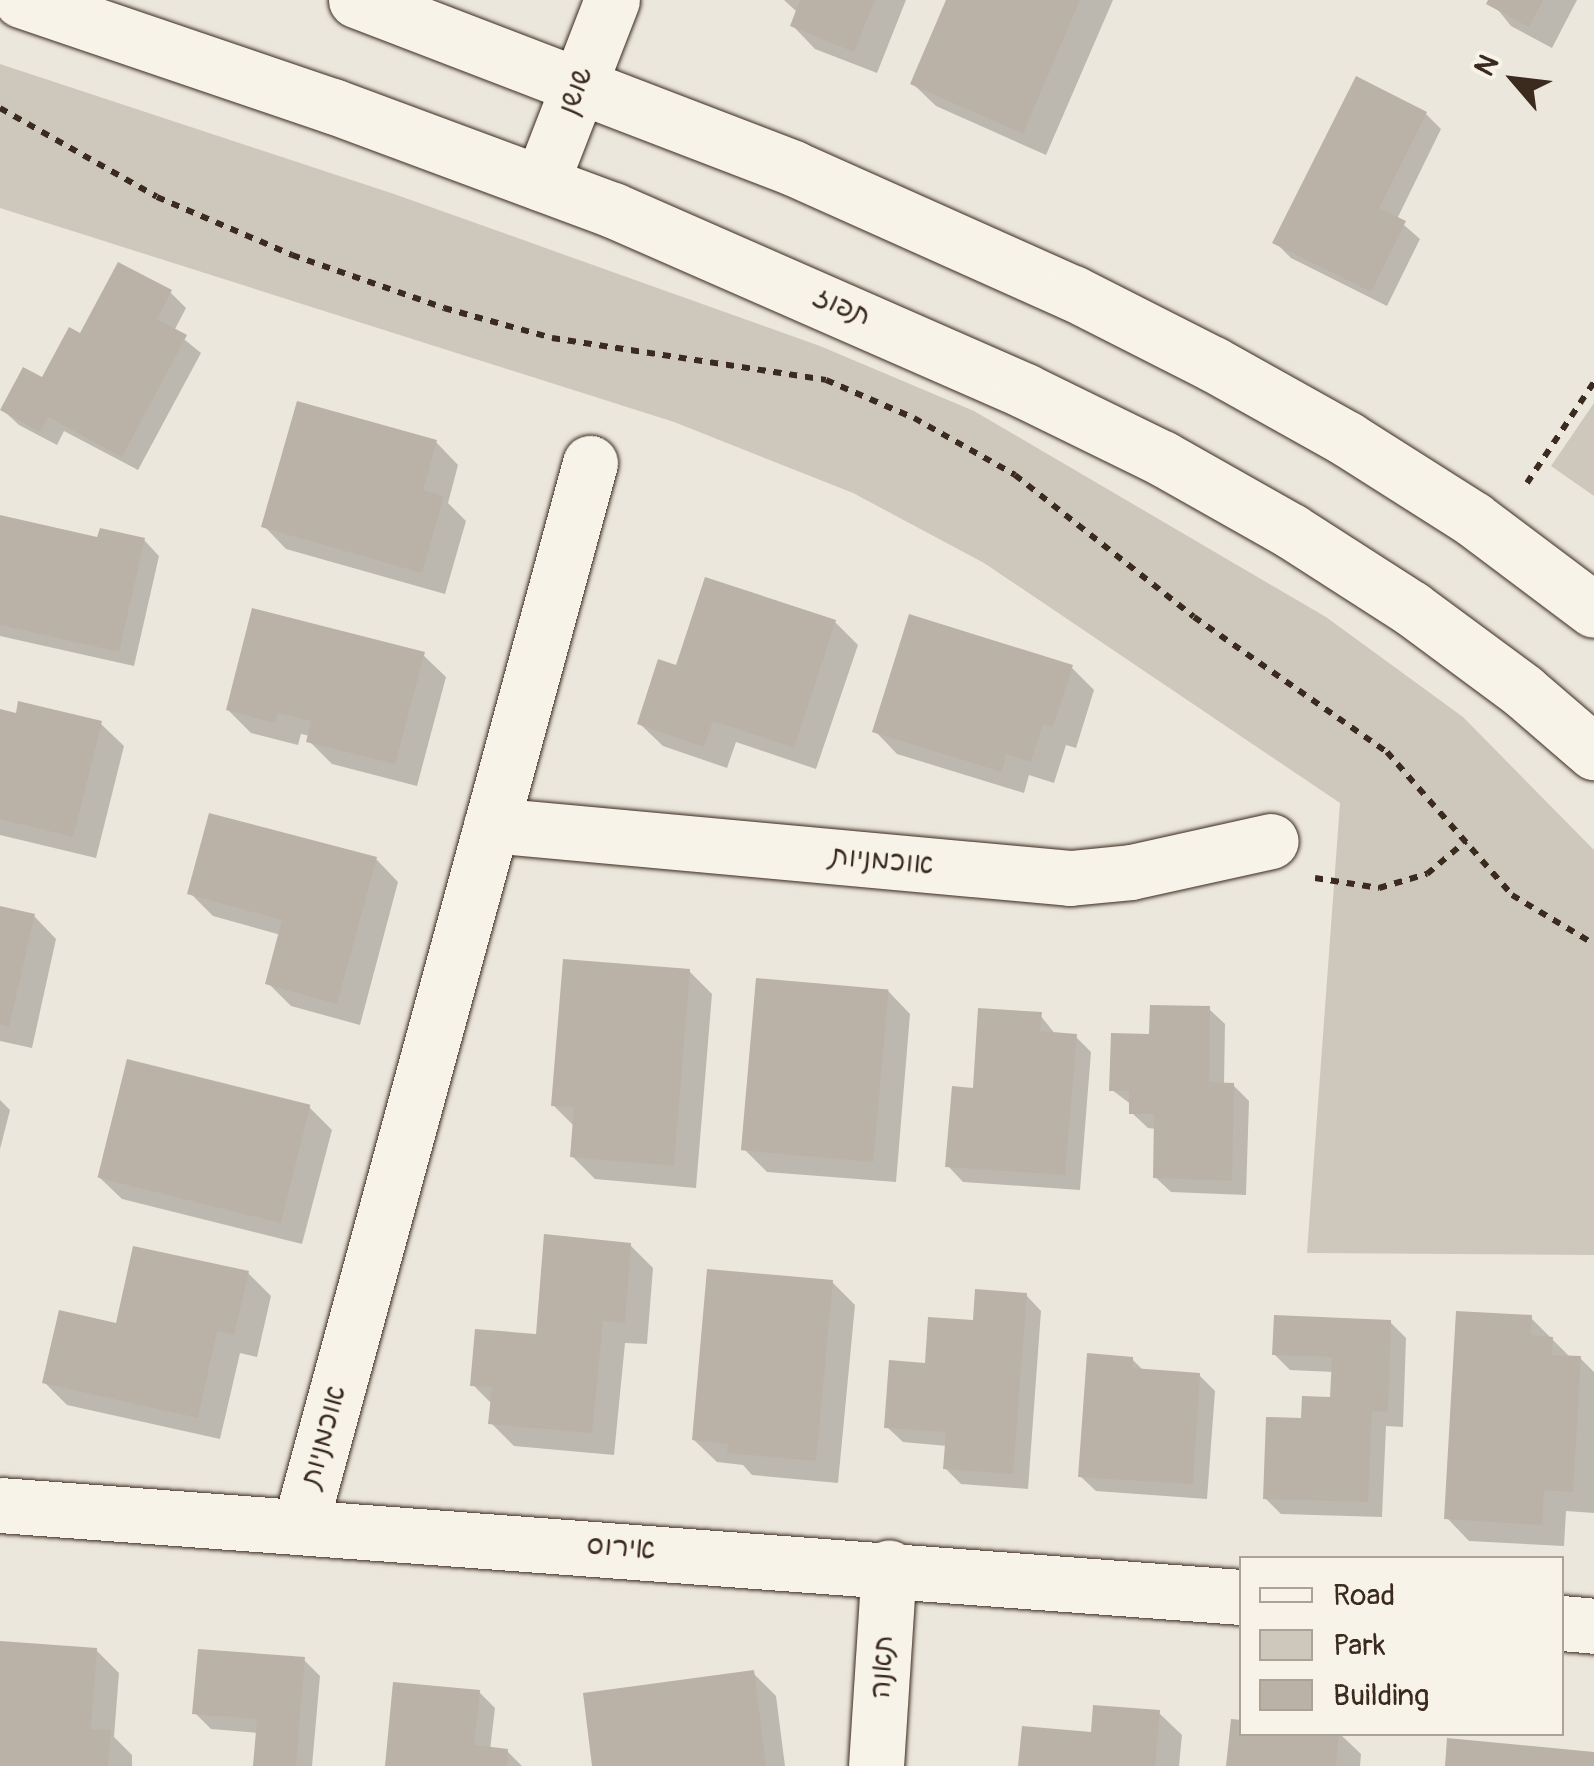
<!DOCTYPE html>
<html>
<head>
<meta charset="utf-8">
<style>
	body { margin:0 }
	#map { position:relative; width:1594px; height:1766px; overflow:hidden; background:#ece7dc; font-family:Pangolin,"Playpen Sans Hebrew",sans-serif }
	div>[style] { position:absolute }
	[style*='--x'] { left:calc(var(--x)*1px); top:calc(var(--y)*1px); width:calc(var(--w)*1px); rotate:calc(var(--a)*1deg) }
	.green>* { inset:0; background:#cec8bc }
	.shadow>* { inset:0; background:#0003 }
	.building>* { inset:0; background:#bab2a7; transform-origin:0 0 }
	.path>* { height:6px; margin-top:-3px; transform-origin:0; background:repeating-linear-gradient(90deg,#3b2a1e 0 8px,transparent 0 16px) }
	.roads { filter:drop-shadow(0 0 2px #3b2a1e) drop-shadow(0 0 2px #3b2a1e) }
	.minor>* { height:55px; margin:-27.5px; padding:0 27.5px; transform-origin:27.5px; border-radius:27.5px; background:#f7f3e8 }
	span { translate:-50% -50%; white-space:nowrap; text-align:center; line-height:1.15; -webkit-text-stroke:8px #f7f3e8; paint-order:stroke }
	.street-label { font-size:28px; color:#3b2a1e }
	.legend { position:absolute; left:1239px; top:1556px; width:325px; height:180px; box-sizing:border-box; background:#f7f3e8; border:2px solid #aca397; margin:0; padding:12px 18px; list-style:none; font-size:30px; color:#3b2a1e }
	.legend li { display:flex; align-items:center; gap:20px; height:50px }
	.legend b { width:50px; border:2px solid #aca397 }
	.north { position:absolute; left:1464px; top:30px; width:100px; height:100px; -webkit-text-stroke:8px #f7f3e8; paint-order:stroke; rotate:298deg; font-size:28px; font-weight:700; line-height:40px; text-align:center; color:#3b2a1e }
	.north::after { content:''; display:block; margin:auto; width:35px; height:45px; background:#3b2a1e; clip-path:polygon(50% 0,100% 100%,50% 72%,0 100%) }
</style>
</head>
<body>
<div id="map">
	<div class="green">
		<i style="clip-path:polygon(0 64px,397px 195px,820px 346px,974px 411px,1326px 617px,1463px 717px,1594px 850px,1594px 1255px,1307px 1253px,1340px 803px,984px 563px,853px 493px,674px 422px,0 208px)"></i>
		<i style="clip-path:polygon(1594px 403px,1594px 496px,1551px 466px)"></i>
	</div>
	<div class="shadow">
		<i style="clip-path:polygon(784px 0,906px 0,877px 73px,815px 49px,793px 26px,796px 11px)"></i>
		<i style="clip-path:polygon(949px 0,1113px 0,1046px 155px,936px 106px,913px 84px)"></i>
		<i style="clip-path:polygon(1490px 0,1577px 0,1552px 48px,1511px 26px)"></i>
		<i style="clip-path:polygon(1426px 114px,1441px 129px,1397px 219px,1420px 239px,1387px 306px,1291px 258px,1275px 242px)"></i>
		<i style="clip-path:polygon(170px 292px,186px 308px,174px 331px,201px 353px,138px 470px,64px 431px,57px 445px,19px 425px,3px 410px,43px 380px,81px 336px)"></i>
		<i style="clip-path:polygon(436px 442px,458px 465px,448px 503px,466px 521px,445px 594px,286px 549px,264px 526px)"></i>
		<i style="clip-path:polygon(0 518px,99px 540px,144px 540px,159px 556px,134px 666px,0 636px)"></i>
		<i style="clip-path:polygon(835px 622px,858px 645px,816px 769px,736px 742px,727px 768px,663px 746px,640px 724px,678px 668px)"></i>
		<i style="clip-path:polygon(423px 655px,446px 677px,417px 786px,332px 764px,309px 741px,310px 736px,301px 734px,298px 745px,251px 733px,228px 710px)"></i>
		<i style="clip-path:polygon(1071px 667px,1094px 690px,1076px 748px,1066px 745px,1054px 783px,1029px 775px,1024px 793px,897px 754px,875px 731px)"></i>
		<i style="clip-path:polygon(0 712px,101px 724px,124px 746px,96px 858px,0 835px)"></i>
		<i style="clip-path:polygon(376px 859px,398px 882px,360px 1025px,291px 1006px,268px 983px,281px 935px,213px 916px,190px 893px)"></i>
		<i style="clip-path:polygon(0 909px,34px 916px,56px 939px,32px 1048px,0 1041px)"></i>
		<i style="clip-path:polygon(689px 971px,712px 994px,696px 1188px,595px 1179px,572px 1156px,575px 1127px,553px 1105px)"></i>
		<i style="clip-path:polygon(888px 991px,910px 1014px,896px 1182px,767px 1172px,744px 1149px)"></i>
		<i style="clip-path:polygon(1209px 1009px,1225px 1024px,1224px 1085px,1233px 1085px,1249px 1101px,1246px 1195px,1171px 1192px,1155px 1177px,1156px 1129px,1148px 1128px,1132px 1113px,1132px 1105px,1112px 1090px,1151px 1037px)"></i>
		<i style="clip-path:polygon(1040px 1015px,1056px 1035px,1076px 1037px,1091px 1052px,1080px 1190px,963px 1182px,948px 1166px,975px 1091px)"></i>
		<i style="clip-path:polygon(0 1100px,10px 1110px,0 1149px)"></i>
		<i style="clip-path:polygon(309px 1107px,332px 1130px,302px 1244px,122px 1199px,99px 1177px)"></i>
		<i style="clip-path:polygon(630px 1245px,653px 1268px,647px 1344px,625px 1343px,614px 1455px,514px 1446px,491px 1423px,493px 1405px,473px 1385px,538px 1337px)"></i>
		<i style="clip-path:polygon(248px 1273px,271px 1296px,257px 1357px,240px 1353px,220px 1439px,67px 1405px,45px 1383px,118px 1326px)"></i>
		<i style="clip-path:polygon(832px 1282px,855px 1305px,838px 1483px,752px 1475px,743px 1465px,717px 1462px,694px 1440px)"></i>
		<i style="clip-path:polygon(1026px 1295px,1041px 1311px,1028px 1489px,961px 1484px,945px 1468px,947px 1446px,903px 1442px,887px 1427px,927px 1366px,975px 1323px)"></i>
		<i style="clip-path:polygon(1531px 1318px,1571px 1358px,1580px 1358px,1594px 1372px,1594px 1513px,1566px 1511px,1564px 1546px,1469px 1541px,1447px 1518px)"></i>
		<i style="clip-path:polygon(1390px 1322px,1406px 1338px,1403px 1427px,1386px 1426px,1382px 1517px,1281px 1514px,1265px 1498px,1303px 1421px,1333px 1399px,1334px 1372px,1290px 1370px,1274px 1354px)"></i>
		<i style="clip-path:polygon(1132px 1359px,1144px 1371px,1199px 1375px,1215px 1391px,1207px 1499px,1096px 1491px,1080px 1476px)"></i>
		<i style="clip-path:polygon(0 1644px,96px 1650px,119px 1673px,114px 1737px,132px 1755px,132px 1766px,0 1766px)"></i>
		<i style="clip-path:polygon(304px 1660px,320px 1676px,312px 1766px,256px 1766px,258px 1733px,211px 1729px,195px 1713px)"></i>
		<i style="clip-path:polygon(753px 1673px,776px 1696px,785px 1766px,594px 1766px)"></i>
		<i style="clip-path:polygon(479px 1692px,495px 1708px,490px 1750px,507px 1751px,522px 1766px,388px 1766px)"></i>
		<i style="clip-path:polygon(1159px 1713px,1182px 1735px,1179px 1766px,1021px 1766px)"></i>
		<i style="clip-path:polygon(1242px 1734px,1340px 1734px,1361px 1754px,1360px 1766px,1229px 1766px)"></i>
	</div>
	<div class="building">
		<i style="clip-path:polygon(800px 0,875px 0,854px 52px,790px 26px)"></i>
		<i style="clip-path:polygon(946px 0,1080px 0,1023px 134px,910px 84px)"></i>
		<i style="clip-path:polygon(1488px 0,1543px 0,1529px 27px,1486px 4px)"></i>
		<i style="clip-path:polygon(1356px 76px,1427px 112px,1379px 208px,1406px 221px,1371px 292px,1272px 243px)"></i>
		<i style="clip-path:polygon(118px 262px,172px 290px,157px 319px,187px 335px,122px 457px,48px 417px,40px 432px,0 410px,23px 367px,42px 377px,69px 327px,80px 333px)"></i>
		<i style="clip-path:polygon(297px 401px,437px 440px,423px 490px,444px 496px,422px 573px,261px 527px)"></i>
		<i style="clip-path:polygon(0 515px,97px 537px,100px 528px,145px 538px,119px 652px,0 625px)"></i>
		<i style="clip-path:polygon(705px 577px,836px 620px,794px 748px,713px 721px,704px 747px,637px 724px,658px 659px,676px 665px)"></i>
		<i style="clip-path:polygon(252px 608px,425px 652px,395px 764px,306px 742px,311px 721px,278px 713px,275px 723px,226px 710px)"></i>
		<i style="clip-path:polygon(909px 614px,1073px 665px,1053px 727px,1043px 724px,1031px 762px,1006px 754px,1002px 772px,872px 732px)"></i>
		<i style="clip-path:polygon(18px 701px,102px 721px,73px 837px,0 819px,0 709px,16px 713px)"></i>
		<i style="clip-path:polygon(209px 813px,377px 857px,337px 1004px,265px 984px,282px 920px,187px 894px)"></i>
		<i style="clip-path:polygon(0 906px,35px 914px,9px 1027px,0 1025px)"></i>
		<i style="clip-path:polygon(563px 959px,690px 969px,674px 1166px,570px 1157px,574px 1107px,551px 1106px)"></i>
		<i style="left:756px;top:978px;width:133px;height:173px;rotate:5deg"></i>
		<i style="clip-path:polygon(1150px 1005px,1210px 1006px,1209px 1082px,1234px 1083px,1232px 1181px,1153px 1178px,1154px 1114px,1129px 1114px,1129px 1091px,1109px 1091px,1111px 1033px,1149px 1034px)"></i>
		<i style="clip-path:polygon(978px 1008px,1042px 1012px,1040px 1031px,1077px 1034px,1065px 1175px,945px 1167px,952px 1086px,973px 1088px)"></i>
		<i style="left:127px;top:1059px;width:189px;height:122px;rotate:14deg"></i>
		<i style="clip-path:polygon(544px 1234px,631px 1243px,625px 1323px,603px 1321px,592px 1433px,488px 1424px,492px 1387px,470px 1386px,475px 1329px,536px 1334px)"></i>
		<i style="clip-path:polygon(133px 1246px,249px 1271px,234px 1335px,217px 1331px,198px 1418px,42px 1383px,59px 1310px,116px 1323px)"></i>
		<i style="clip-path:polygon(707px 1269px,833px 1280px,816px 1461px,727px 1453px,728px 1444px,692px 1440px)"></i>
		<i style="clip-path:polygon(975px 1289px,1027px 1293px,1013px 1474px,943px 1469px,946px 1432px,884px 1428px,889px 1360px,925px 1363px,928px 1317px,973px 1320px)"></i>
		<i style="clip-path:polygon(1456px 1311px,1532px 1315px,1531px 1335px,1553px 1337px,1552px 1355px,1581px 1356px,1573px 1492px,1544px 1490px,1542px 1525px,1444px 1519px)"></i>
		<i style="clip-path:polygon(1274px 1315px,1391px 1320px,1388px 1412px,1372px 1411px,1368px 1502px,1263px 1499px,1266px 1417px,1301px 1418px,1302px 1396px,1330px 1397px,1332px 1357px,1272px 1355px)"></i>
		<i style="clip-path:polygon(1087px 1353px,1133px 1357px,1133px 1368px,1200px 1373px,1193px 1484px,1078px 1477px)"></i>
		<i style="clip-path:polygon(0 1641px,97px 1648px,91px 1729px,111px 1730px,108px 1766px,0 1766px)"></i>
		<i style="clip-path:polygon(198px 1649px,305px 1657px,296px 1766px,253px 1766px,257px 1719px,192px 1714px)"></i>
		<i style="clip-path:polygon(754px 1670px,766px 1766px,592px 1766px,583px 1693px)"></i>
		<i style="clip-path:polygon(393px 1682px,480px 1690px,474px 1745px,508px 1749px,507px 1766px,385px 1766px)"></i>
		<i style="clip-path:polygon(1093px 1705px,1160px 1710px,1155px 1766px,1018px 1766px,1022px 1726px,1091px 1732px)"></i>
		<i style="clip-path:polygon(1231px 1719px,1242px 1720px,1242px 1734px,1339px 1734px,1336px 1766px,1226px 1766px)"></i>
		<i style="clip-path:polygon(1447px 1738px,1594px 1752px,1594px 1766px,1445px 1766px)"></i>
	</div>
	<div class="path">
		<i style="--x:0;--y:108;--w:180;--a:29.5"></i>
		<i style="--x:157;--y:197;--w:147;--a:23.2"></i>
		<i style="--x:292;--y:255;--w:161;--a:19.2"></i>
		<i style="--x:444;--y:308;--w:112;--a:15.5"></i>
		<i style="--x:552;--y:338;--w:277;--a:8.7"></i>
		<i style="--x:826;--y:380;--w:96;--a:23.4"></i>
		<i style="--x:914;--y:418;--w:116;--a:29.4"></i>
		<i style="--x:1015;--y:475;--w:228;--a:38.4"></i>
		<i style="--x:1194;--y:617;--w:236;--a:35"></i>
		<i style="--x:1387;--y:752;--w:190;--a:48.8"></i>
		<i style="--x:1512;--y:895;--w:96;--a:30.9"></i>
		<i style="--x:1527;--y:483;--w:121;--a:-56.4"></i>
		<i style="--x:1315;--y:878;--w:65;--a:8.9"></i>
		<i style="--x:1379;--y:888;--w:50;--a:-16.3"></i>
		<i style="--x:1427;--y:874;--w:51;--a:-40.2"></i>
	</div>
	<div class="roads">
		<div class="minor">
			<i style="--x:21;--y:0;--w:330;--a:18.8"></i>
			<i style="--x:333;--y:106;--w:299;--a:20.4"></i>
			<i style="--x:613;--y:210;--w:450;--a:23.7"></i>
			<i style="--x:1025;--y:391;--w:153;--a:26.1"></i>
			<i style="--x:1162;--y:458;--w:148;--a:29.5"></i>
			<i style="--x:1291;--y:531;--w:143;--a:32.7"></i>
			<i style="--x:1411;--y:608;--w:139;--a:36.5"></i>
			<i style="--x:1523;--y:691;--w:94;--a:40.7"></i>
			<i style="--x:356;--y:0;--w:468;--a:21"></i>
			<i style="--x:793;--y:168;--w:307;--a:24.1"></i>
			<i style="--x:1073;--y:293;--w:157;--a:26.9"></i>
			<i style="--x:1213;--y:364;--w:154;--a:29.2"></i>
			<i style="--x:1347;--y:439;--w:149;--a:32.4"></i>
			<i style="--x:1473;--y:519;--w:151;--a:36.9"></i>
			<i style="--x:541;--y:183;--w:196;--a:-68.8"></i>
			<i style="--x:491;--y:825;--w:581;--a:5.23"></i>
			<i style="--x:1070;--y:878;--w:61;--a:-5.6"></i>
			<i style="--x:1131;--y:872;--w:143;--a:-12.5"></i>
			<i style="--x:0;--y:1505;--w:1245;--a:4.24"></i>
			<i style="--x:300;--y:1526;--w:1102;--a:-74.74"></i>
			<i style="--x:1562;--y:1623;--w:32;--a:5"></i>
			<i style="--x:876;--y:1766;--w:199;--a:-86.3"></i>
		</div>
	</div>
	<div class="street-label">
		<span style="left:576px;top:91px;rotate:-69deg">שושן</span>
		<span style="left:842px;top:307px;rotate:24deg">תפוז</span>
		<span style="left:882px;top:861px;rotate:5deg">אוכמניות</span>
		<span style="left:324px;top:1436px;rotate:-75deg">אוכמניות</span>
		<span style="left:621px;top:1548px;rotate:4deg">אירוס</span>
		<span style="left:883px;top:1667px;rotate:-86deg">תאנה</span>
	</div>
	<ul class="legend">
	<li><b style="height:12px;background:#f7f3e8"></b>Road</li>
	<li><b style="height:28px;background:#cec8bc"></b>Park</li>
	<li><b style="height:28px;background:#bab2a7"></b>Building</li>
	</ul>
	<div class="north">N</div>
</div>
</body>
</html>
